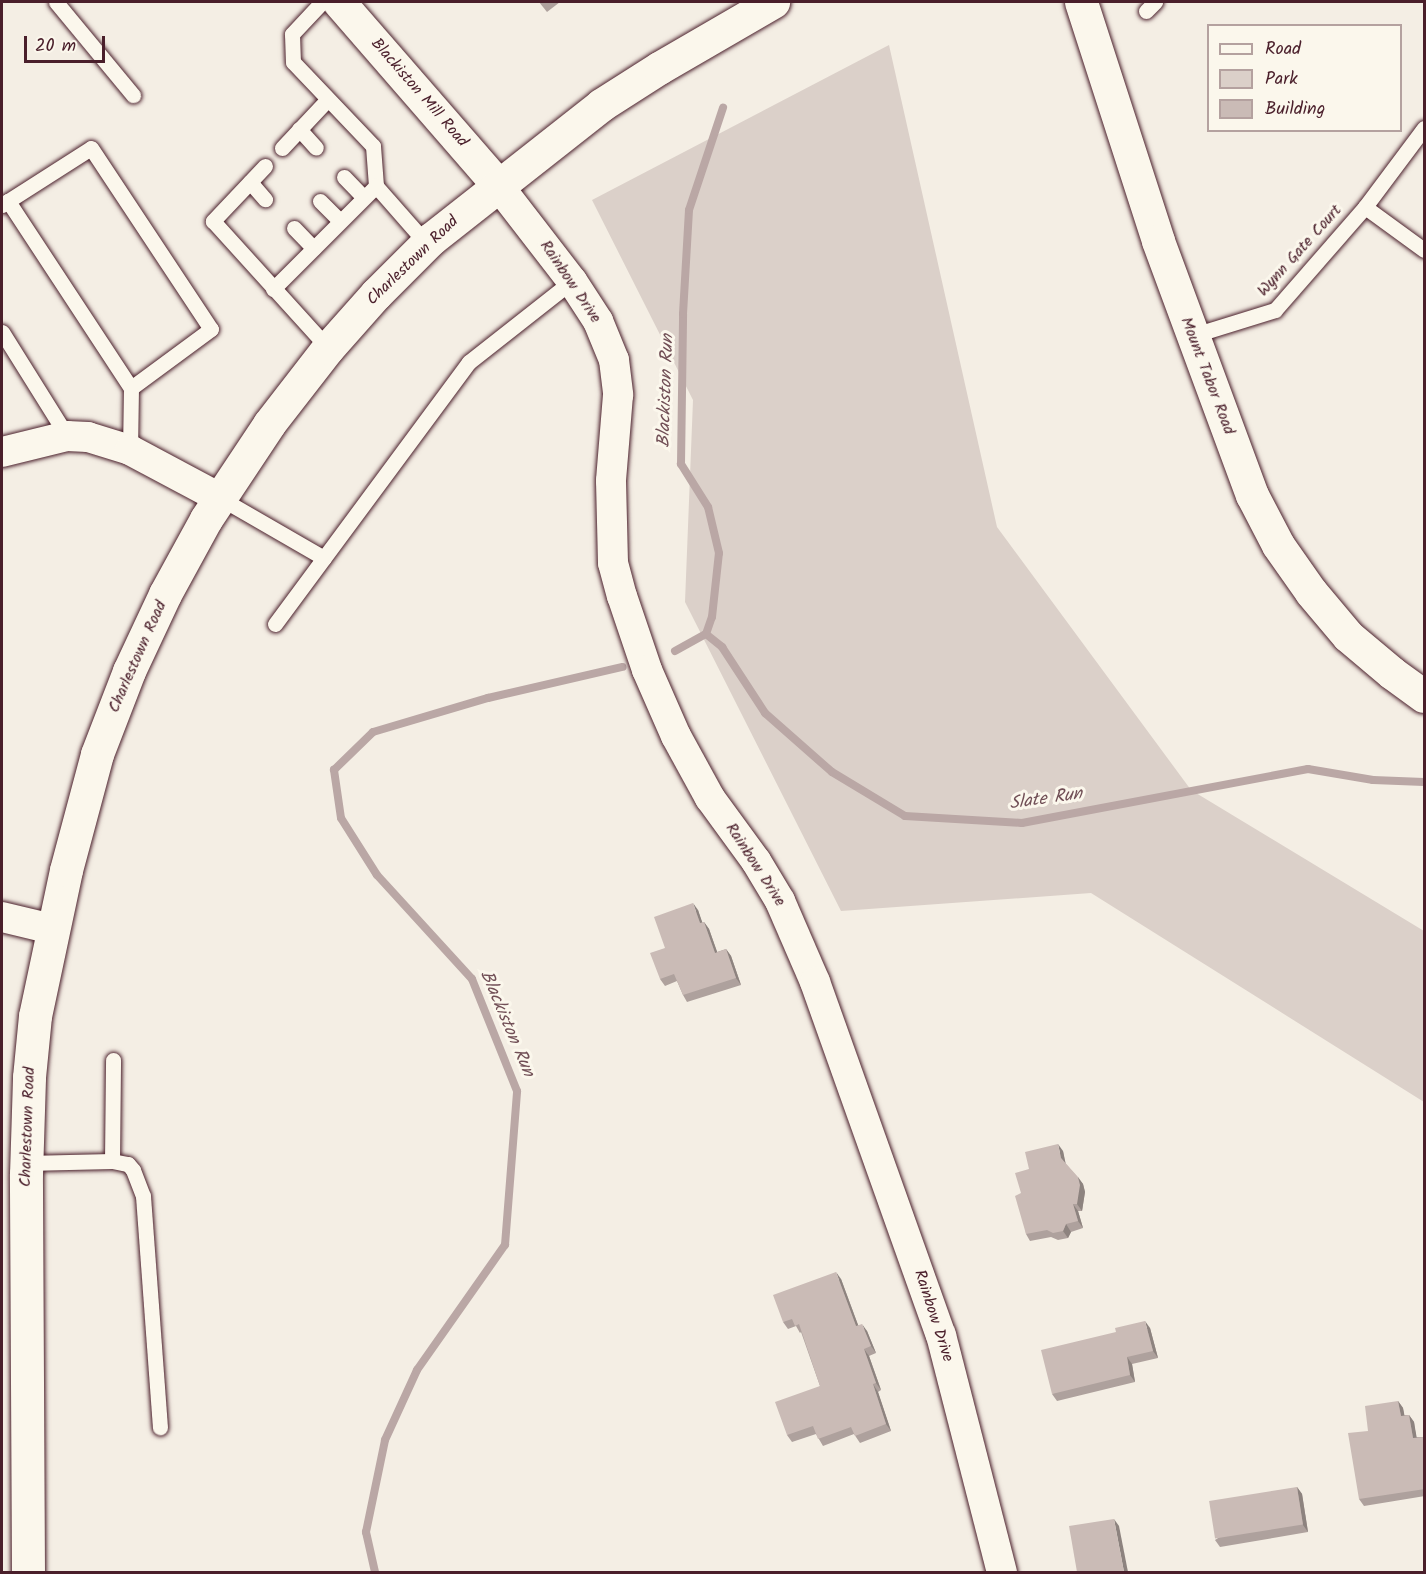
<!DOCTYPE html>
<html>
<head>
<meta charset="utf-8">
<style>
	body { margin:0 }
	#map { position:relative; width:1426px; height:1574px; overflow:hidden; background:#f4eee4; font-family:Kalam,sans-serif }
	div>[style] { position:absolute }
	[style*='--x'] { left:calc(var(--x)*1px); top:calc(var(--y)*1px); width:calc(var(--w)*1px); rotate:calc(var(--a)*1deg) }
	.green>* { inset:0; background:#dbd0c9 }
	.stream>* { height:8px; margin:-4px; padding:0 4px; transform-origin:4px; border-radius:4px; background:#baa7a5 }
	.roads { filter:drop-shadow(0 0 2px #4a1f2b) drop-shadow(0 0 2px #4a1f2b) }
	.service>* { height:15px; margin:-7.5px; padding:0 7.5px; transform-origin:7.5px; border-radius:7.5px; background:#fbf7ec }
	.minor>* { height:30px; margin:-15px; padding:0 15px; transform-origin:15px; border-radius:15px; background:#fbf7ec }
	.tertiary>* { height:33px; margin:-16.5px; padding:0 16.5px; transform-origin:16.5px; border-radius:16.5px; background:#fbf7ec }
	.secondary>* { height:33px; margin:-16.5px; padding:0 16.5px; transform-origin:16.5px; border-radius:16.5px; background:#fbf7ec }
	.primary>* { height:33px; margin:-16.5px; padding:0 16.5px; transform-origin:16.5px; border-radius:16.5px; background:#fbf7ec }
	.wall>* { inset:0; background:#aea19d }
	.shaded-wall>* { inset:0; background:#8d837f }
	.building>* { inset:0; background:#cabbb6; transform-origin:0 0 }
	span { translate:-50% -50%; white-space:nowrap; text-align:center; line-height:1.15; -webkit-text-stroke:6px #fbf7ec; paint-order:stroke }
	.street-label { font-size:16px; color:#4a1f2b }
	.water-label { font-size:18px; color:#714f56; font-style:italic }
	.frame { position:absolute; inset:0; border:3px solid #4a1f2b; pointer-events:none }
	.legend { position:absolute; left:1207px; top:24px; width:195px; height:108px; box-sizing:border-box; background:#fbf7ec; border:2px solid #b4a19f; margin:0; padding:8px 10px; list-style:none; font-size:18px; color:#4a1f2b }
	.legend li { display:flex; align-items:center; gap:12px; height:30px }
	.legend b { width:30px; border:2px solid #b4a19f }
	.scale { position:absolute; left:24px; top:36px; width:81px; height:27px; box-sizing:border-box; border:3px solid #4a1f2b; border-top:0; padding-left:8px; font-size:18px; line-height:21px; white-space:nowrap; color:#4a1f2b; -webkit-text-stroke:4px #fbf7ec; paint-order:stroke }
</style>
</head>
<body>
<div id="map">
	<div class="green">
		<i style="clip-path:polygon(889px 45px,997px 527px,1191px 790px,1424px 931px,1424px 1102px,1091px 893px,841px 911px,685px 602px,693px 400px,592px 200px)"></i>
	</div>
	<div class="stream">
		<i style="--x:706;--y:634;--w:21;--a:39"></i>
		<i style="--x:722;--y:647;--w:79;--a:56.9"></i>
		<i style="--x:765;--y:713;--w:89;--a:41.4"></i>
		<i style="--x:832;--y:772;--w:85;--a:31.1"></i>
		<i style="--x:905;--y:816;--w:117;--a:3.4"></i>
		<i style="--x:1022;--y:823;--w:291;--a:-10.7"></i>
		<i style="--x:1308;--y:769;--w:66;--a:9.6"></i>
		<i style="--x:1373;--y:780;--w:51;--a:2.2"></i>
		<i style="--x:675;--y:651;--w:35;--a:-29"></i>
		<i style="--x:706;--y:634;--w:18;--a:-71"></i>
		<i style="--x:712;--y:617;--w:64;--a:-83.8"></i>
		<i style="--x:719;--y:553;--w:47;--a:-103.4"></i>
		<i style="--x:708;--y:507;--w:51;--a:-122.1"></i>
		<i style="--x:681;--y:464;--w:150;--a:-89.2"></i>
		<i style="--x:683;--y:314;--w:104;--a:-86.7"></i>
		<i style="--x:689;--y:210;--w:108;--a:-71.6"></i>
		<i style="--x:375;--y:1572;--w:41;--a:-102.7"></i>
		<i style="--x:366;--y:1532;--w:94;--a:-78.3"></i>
		<i style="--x:385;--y:1440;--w:77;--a:-65.4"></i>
		<i style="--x:417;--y:1370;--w:153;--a:-54.9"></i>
		<i style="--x:505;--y:1245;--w:154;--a:-85.5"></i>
		<i style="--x:517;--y:1091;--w:121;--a:-111.9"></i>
		<i style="--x:472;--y:979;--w:141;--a:-132.4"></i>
		<i style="--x:377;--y:875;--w:67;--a:-122.3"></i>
		<i style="--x:341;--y:818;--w:49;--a:-98.3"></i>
		<i style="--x:334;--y:770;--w:54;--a:-44.3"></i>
		<i style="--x:373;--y:732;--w:120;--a:-16.5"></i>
		<i style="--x:488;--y:698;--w:138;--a:-13"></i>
	</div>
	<div class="roads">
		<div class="service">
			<i style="--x:56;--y:2;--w:121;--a:50.4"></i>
			<i style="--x:322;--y:2;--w:44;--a:133.2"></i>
			<i style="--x:292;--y:34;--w:28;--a:88"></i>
			<i style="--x:293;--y:62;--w:116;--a:46.4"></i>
			<i style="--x:373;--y:146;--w:40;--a:85.7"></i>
			<i style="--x:376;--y:186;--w:77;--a:48.7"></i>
			<i style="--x:1146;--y:11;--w:13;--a:-45"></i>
			<i style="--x:1424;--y:128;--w:99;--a:126.8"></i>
			<i style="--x:1365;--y:207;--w:73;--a:36.1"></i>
			<i style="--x:299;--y:129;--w:25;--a:48"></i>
			<i style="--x:282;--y:148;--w:67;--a:-46.8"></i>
			<i style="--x:265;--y:166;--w:76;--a:133.4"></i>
			<i style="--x:213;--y:221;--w:171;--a:47.8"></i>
			<i style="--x:344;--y:177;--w:28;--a:46"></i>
			<i style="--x:250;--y:182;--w:23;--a:49"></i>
			<i style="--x:8;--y:201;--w:98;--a:-32.6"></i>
			<i style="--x:91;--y:148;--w:217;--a:56.5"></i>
			<i style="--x:211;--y:329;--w:99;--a:143.6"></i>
			<i style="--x:320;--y:201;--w:28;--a:45"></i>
			<i style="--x:2;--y:205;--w:7;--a:-34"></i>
			<i style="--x:8;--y:201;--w:224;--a:56.7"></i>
			<i style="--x:131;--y:388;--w:62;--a:90.9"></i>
			<i style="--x:294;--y:228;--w:28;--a:46"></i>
			<i style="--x:273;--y:289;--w:146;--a:-45"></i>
			<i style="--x:2;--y:332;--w:123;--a:58"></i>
			<i style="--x:1191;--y:336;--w:88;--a:-17.2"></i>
			<i style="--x:1275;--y:310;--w:137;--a:-48.9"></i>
			<i style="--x:220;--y:498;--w:120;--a:30"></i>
			<i style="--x:275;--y:624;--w:326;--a:-53.5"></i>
			<i style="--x:469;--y:362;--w:131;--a:-38.2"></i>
			<i style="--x:112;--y:1161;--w:101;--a:-89.4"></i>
			<i style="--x:26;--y:1163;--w:86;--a:-1.3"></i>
			<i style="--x:112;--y:1161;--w:16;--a:11"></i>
			<i style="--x:128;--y:1164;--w:8;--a:50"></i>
			<i style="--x:133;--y:1170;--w:28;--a:69"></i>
			<i style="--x:143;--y:1196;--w:232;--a:85.8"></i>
		</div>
		<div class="minor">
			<i style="--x:497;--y:184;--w:123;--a:52.3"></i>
			<i style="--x:572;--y:281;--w:48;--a:57"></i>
			<i style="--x:598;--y:321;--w:42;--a:67.7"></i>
			<i style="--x:614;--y:360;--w:35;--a:83"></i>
			<i style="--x:618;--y:395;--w:86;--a:94.7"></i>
			<i style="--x:611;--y:481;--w:82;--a:88.6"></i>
			<i style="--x:613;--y:563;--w:34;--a:75"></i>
			<i style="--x:622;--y:596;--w:78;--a:71.3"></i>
			<i style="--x:647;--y:670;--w:72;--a:66.3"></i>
			<i style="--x:676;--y:736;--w:71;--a:61.3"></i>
			<i style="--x:710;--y:798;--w:78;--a:53.9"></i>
			<i style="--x:756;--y:861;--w:47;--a:59"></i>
			<i style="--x:780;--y:901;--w:88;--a:66.6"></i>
			<i style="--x:815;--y:982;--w:375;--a:70.4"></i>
			<i style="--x:941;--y:1335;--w:245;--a:75.6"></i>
			<i style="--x:2;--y:452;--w:67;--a:-13.8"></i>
			<i style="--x:67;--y:436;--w:21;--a:3"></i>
			<i style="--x:88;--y:437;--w:44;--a:17.2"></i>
			<i style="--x:130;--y:450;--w:102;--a:28.1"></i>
			<i style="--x:2;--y:917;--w:51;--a:13.5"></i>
		</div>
		<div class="tertiary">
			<i style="--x:1081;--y:2;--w:251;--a:72.1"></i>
			<i style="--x:1158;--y:241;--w:271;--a:69.7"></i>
			<i style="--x:1252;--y:495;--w:56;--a:62.5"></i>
			<i style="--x:1278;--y:545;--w:57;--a:54.9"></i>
			<i style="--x:1311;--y:592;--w:57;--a:49.9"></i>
			<i style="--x:1348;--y:636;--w:57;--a:40.1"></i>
			<i style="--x:1392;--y:673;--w:39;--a:36"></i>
		</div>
		<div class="secondary">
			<i style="--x:339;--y:2;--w:241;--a:49"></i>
		</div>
		<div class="primary">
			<i style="--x:28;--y:1572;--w:398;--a:-90.3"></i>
			<i style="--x:26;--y:1174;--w:97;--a:-88.2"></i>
			<i style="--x:29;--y:1077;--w:61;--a:-84.4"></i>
			<i style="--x:35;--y:1016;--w:149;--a:-78"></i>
			<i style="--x:66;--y:870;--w:120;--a:-75"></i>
			<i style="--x:97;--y:754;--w:89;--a:-68.9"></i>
			<i style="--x:129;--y:671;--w:85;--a:-64.9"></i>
			<i style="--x:165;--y:594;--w:85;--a:-61.3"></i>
			<i style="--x:206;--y:519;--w:114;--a:-56.4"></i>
			<i style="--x:269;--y:424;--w:96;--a:-52.2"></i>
			<i style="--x:328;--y:348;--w:72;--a:-48.4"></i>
			<i style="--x:376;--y:294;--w:78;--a:-45"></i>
			<i style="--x:431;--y:239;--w:216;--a:-38.2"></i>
			<i style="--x:601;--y:105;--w:69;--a:-32.5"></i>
			<i style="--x:659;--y:68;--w:132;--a:-30.1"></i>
		</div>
	</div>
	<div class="wall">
		<i style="clip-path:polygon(539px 2px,560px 2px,547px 12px)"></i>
		<i style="clip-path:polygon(698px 910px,702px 923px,704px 922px,709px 929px,717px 952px,726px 949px,731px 956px,741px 985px,687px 1002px,683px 995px,677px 981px,665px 986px,660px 979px,665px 948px)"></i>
		<i style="clip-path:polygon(1063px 1151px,1065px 1163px,1083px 1184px,1085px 1192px,1082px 1211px,1078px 1211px,1083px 1228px,1071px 1232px,1068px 1238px,1058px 1240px,1051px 1237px,1030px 1241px,1026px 1234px,1021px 1193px,1029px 1169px)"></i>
		<i style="clip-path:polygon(841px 1279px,858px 1325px,867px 1331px,876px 1353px,869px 1356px,881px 1390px,878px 1392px,891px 1431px,860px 1443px,854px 1434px,823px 1446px,816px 1434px,792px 1442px,787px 1435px,820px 1386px,801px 1332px,800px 1333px,796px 1326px,788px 1329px,783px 1322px)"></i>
		<i style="clip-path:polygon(1150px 1328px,1158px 1358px,1132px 1364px,1135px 1382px,1057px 1401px,1052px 1394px)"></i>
		<i style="clip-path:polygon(1398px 1401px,1403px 1408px,1404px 1415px,1409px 1415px,1414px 1422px,1416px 1437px,1425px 1437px,1425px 1496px,1364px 1506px,1359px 1499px)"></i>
		<i style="clip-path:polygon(1297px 1487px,1302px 1494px,1308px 1532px,1220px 1547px,1215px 1540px)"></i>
	</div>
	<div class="shaded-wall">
		<i style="clip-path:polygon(693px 903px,698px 910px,705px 930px,700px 923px)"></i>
		<i style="clip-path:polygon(704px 922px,709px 929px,720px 960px,715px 953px)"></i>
		<i style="clip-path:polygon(726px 949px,731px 956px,741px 985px,736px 978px)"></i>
		<i style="clip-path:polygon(1058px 1144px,1063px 1151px,1066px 1165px,1061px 1158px)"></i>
		<i style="clip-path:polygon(1078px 1177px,1083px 1184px,1085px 1192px,1082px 1211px,1077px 1204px)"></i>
		<i style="clip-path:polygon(1073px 1204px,1078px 1211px,1083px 1228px,1078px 1221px)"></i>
		<i style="clip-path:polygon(1066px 1224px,1071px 1232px,1068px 1238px,1063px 1231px)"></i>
		<i style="clip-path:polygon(836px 1272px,841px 1279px,861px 1333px,856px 1326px)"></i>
		<i style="clip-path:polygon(1145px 1321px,1150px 1328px,1158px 1358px,1153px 1351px)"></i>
		<i style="clip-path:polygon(862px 1324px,867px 1331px,876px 1353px,871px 1346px)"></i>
		<i style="clip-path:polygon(864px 1349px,869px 1356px,881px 1390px,876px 1383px)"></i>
		<i style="clip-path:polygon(1127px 1357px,1132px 1364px,1135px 1382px,1130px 1375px)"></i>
		<i style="clip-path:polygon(873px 1384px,878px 1392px,891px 1431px,886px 1424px)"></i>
		<i style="clip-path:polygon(1398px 1401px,1403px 1408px,1406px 1423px,1401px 1416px)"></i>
		<i style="clip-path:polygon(1409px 1415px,1414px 1422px,1418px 1445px,1413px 1438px)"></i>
		<i style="clip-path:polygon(1297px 1487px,1302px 1494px,1308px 1532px,1303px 1525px)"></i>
		<i style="clip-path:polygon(1114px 1519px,1119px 1526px,1128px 1572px,1124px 1572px)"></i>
	</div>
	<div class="building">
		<i style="clip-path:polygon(693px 903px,700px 923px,704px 922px,715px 953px,726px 949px,736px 978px,683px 995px,674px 974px,660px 979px,650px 953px,665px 948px,654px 917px)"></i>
		<i style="clip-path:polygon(1058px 1144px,1061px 1158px,1078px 1177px,1080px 1185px,1077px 1204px,1073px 1204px,1078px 1221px,1066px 1224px,1063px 1231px,1053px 1233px,1047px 1230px,1026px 1234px,1015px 1196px,1021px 1193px,1015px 1173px,1029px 1169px,1025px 1152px)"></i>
		<i style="clip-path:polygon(836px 1272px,856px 1326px,862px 1324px,871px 1346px,864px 1349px,876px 1383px,873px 1384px,886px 1424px,855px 1436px,851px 1427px,818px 1439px,813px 1426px,787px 1435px,775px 1402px,820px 1386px,799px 1324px,795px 1326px,792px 1319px,783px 1322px,773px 1295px)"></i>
		<i style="clip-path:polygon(1145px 1321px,1153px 1351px,1127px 1357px,1130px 1375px,1052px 1394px,1041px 1350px,1116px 1332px,1115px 1328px)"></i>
		<i style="clip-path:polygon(1398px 1401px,1401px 1416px,1409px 1415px,1413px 1438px,1425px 1437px,1425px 1489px,1359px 1499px,1348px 1433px,1368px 1431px,1365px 1406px)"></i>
		<i style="left:1297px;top:1487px;width:38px;height:89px;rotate:81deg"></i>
		<i style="clip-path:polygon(1114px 1519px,1124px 1572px,1077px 1572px,1069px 1526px)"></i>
	</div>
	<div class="street-label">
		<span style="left:419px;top:93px;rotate:49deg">Blackiston Mill Road</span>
		<span style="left:1300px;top:251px;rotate:-48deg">Wynn Gate Court</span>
		<span style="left:413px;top:261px;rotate:-44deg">Charlestown Road</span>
		<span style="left:570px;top:282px;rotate:56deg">Rainbow Drive</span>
		<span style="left:1207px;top:376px;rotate:69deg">Mount Tabor Road</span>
		<span style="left:138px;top:657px;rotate:-66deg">Charlestown Road</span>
		<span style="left:755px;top:865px;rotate:57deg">Rainbow Drive</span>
		<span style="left:28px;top:1127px;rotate:-88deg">Charlestown Road</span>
		<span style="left:933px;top:1316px;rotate:72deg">Rainbow Drive</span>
	</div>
	<div class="water-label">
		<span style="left:667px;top:391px;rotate:-88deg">Blackiston Run</span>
		<span style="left:1046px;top:800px;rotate:-8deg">Slate Run</span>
		<span style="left:506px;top:1024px;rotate:67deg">Blackiston Run</span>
	</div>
	<div class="frame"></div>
	<ul class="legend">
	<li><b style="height:8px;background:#fbf7ec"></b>Road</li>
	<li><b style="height:16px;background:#dbd0c9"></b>Park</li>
	<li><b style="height:16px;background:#cabbb6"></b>Building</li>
	</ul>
	<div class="scale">20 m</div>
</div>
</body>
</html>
